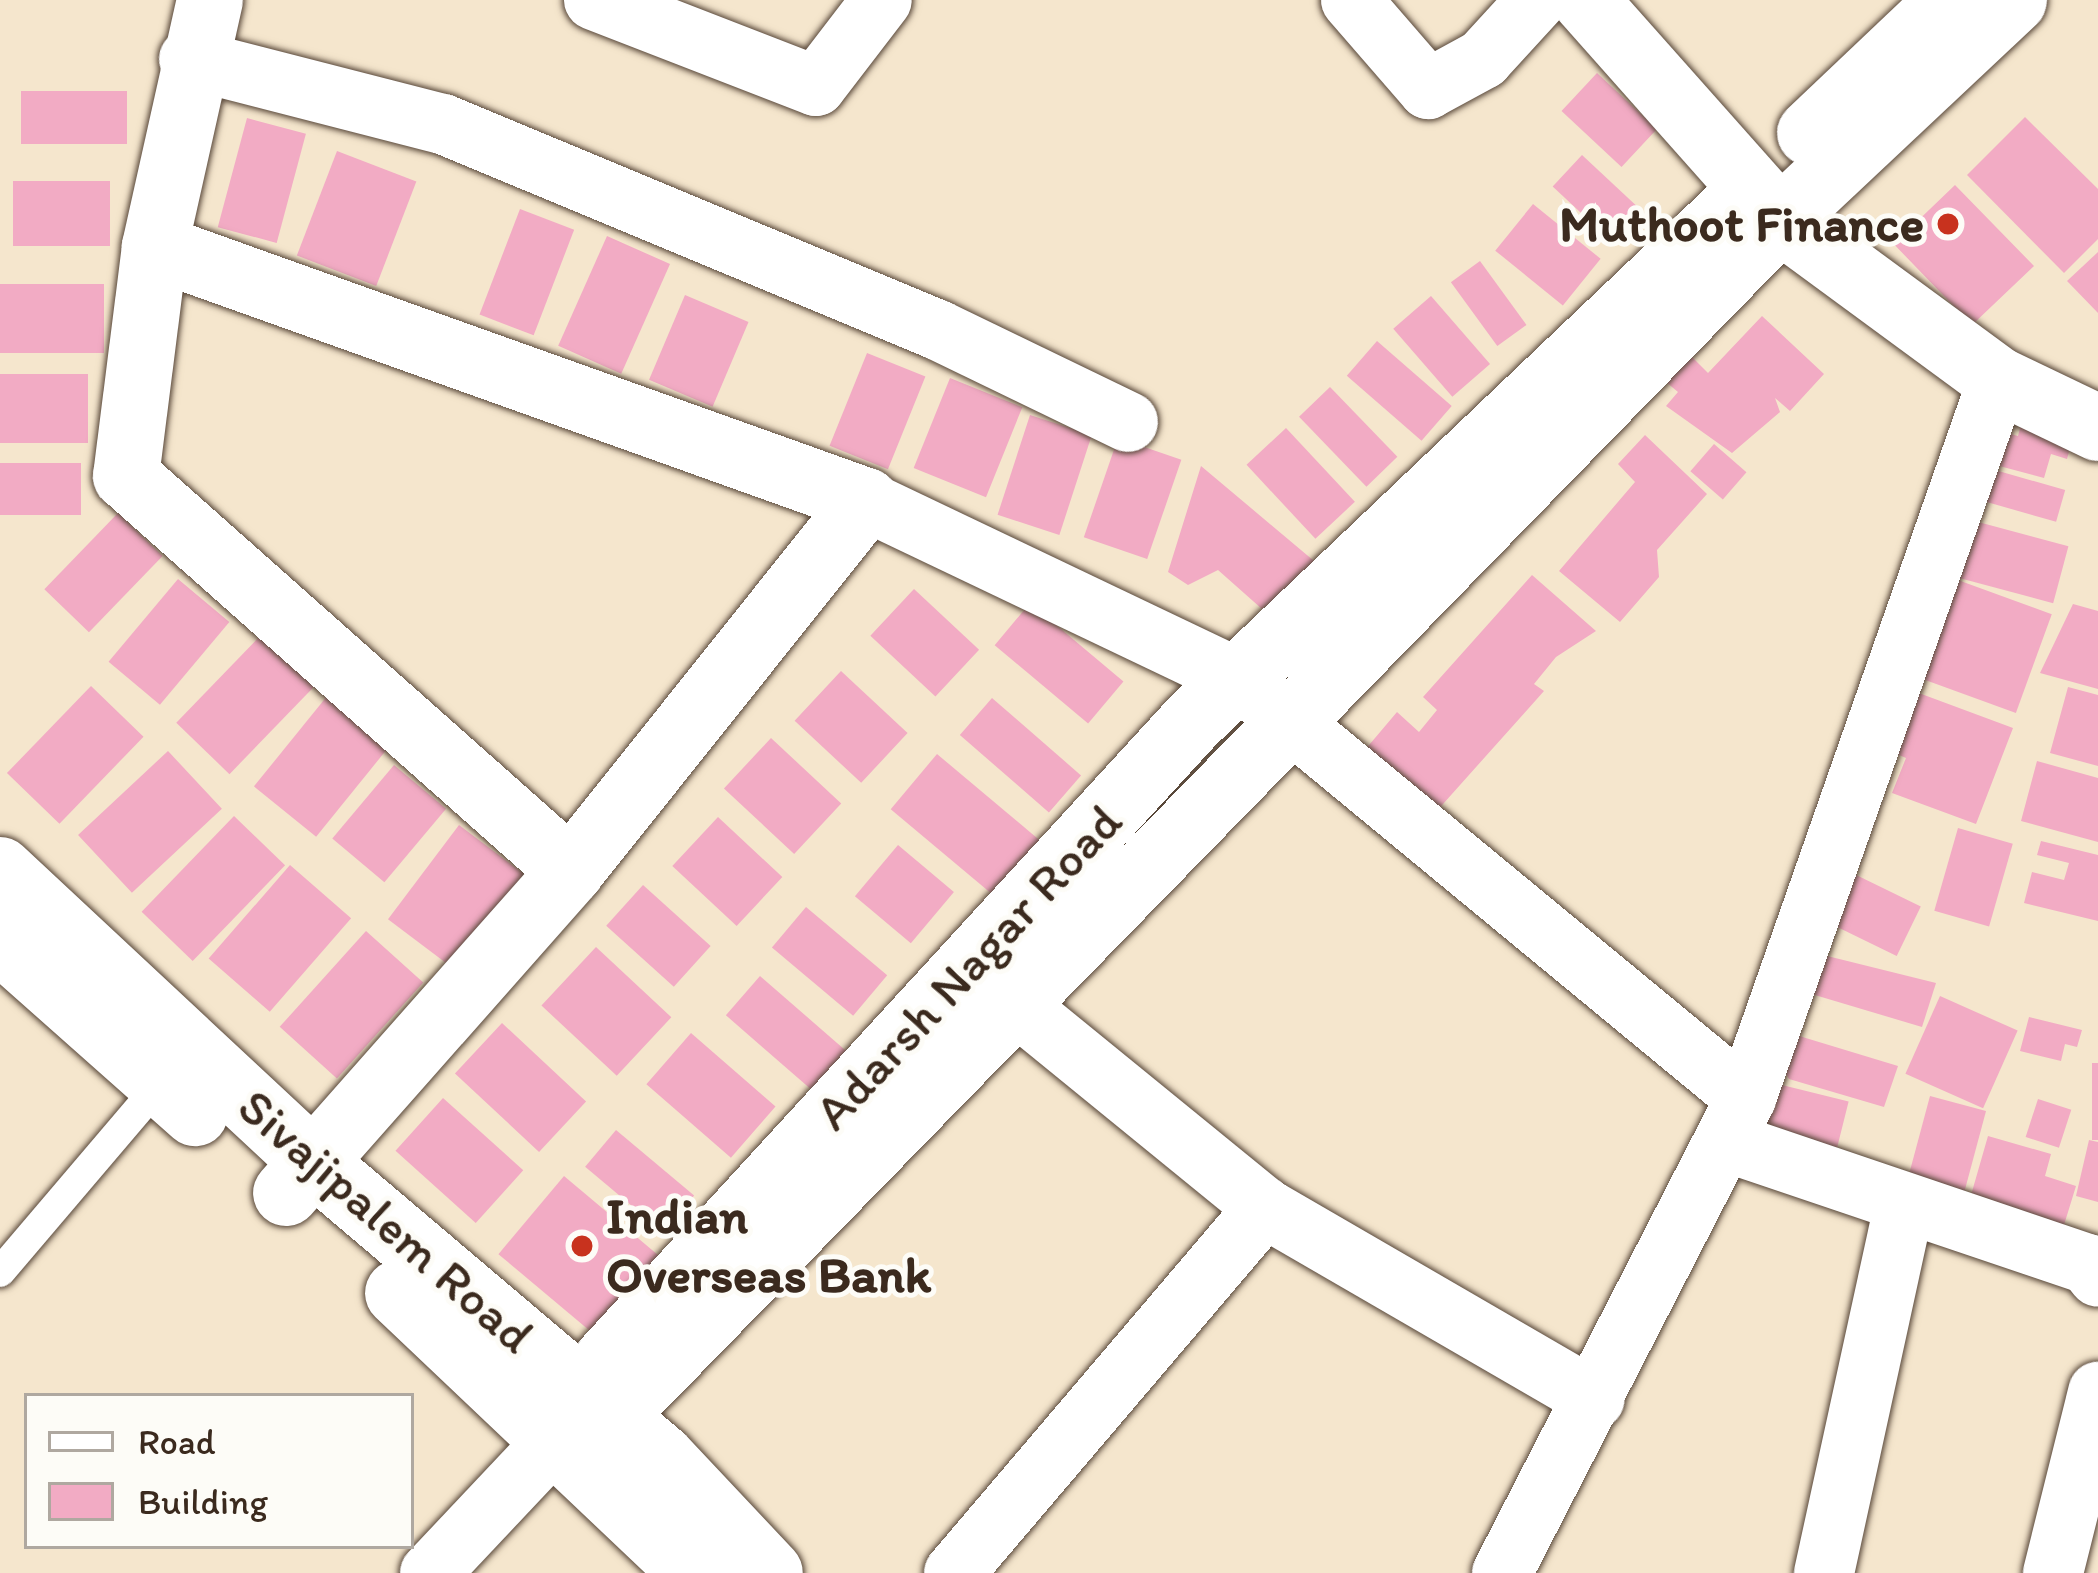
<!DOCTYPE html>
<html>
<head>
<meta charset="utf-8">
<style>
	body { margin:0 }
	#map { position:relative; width:2098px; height:1573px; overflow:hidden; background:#f5e6cd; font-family:Itim,sans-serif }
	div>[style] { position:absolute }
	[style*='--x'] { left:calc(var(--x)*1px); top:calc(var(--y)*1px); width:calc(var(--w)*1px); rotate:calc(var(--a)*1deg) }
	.building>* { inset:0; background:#f2abc4; transform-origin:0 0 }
	.roads { filter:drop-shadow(0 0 3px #574638) drop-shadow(0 0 3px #574638) }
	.service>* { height:30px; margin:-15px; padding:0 15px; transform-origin:15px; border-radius:15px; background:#fff }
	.minor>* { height:60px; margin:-30px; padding:0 30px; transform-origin:30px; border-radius:30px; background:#fff }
	.tertiary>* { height:66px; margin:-33px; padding:0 33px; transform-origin:33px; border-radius:33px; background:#fff }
	.secondary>* { height:66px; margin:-33px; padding:0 33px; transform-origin:33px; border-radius:33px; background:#fff }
	.dots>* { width:33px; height:33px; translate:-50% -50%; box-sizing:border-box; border:6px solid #fdfcf7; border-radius:50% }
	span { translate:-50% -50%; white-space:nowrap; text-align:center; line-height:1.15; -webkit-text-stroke:10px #fdfcf7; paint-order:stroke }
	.poi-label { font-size:51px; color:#3b2a1e; font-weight:700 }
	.right { translate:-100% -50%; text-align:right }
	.left { translate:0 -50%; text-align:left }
	.street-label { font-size:51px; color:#3b2a1e }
	.legend { position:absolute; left:24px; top:1393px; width:390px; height:156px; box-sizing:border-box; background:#fdfcf7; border:3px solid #afa8a0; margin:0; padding:15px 21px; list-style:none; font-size:36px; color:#3b2a1e }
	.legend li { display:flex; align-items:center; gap:24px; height:60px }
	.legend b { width:60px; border:3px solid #afa8a0 }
</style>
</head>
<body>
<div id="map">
	<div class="building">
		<i style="left:1597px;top:73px;width:82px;height:52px;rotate:43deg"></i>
		<i style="left:21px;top:91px;width:106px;height:53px"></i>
		<i style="clip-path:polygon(2025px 117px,2098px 189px,2098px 239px,2064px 273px,1967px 175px)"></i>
		<i style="left:247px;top:118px;width:61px;height:113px;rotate:15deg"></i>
		<i style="left:337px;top:151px;width:85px;height:112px;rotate:21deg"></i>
		<i style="left:1582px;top:155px;width:74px;height:43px;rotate:43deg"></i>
		<i style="left:13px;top:181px;width:97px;height:65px"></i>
		<i style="clip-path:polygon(1955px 185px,2034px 266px,1972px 325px,1885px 235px,1896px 224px,1905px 233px)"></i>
		<i style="left:1533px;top:204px;width:87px;height:60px;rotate:39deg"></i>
		<i style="left:520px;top:209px;width:58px;height:113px;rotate:21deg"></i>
		<i style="left:607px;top:236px;width:69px;height:120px;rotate:24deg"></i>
		<i style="clip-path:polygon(2098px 252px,2098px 313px,2067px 281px)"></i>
		<i style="left:1480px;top:261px;width:79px;height:36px;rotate:54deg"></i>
		<i style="left:0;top:284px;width:104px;height:69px"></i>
		<i style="left:685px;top:295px;width:69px;height:92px;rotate:23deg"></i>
		<i style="left:1431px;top:296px;width:90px;height:50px;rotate:49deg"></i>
		<i style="clip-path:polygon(1762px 316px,1824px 374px,1790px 411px,1775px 398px,1780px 412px,1732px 453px,1666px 406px,1678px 392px,1666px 382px,1691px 356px,1708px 373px)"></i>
		<i style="left:1377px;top:341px;width:99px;height:46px;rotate:41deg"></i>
		<i style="left:867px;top:353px;width:63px;height:100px;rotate:22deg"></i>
		<i style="left:0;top:374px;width:88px;height:69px"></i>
		<i style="left:950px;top:378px;width:78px;height:97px;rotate:22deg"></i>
		<i style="left:1330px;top:387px;width:97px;height:43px;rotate:46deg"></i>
		<i style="clip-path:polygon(2025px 409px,2077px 423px,2067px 459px,2051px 454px,2044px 478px,1988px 463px,1996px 430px,2018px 436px)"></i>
		<i style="left:1030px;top:415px;width:65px;height:105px;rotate:18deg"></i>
		<i style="left:1286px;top:428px;width:101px;height:54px;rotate:47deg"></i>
		<i style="clip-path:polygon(1645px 435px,1707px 494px,1657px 550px,1659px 577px,1620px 622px,1559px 571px,1635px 482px,1618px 464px)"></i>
		<i style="left:1118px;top:438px;width:67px;height:105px;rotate:19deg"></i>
		<i style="left:1714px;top:444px;width:43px;height:36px;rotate:41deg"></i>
		<i style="left:0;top:463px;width:81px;height:52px"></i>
		<i style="clip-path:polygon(1201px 466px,1320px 566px,1262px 609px,1218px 570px,1188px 585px,1168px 572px)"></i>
		<i style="left:1995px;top:470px;width:73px;height:33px;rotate:16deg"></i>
		<i style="left:118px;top:513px;width:62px;height:106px;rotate:44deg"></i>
		<i style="left:1967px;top:519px;width:105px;height:59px;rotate:15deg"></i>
		<i style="clip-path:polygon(1532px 575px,1596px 631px,1556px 657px,1534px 684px,1544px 691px,1435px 813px,1364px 751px,1397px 712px,1419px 732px,1437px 710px,1423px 697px)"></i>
		<i style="left:178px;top:579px;width:67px;height:108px;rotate:40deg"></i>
		<i style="left:1955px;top:579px;width:103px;height:105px;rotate:20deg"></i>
		<i style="left:914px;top:589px;width:89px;height:64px;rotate:43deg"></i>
		<i style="left:1030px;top:603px;width:122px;height:55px;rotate:40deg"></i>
		<i style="clip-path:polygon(2073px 604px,2098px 611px,2098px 689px,2040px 673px)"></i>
		<i style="left:261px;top:635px;width:74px;height:122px;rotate:44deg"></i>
		<i style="left:841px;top:671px;width:91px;height:68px;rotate:43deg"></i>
		<i style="left:91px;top:686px;width:73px;height:121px;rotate:44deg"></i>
		<i style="clip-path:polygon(2068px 687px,2098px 695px,2098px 766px,2050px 753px)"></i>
		<i style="clip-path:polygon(1908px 689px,2013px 728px,1976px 824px,1892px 793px,1906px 758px,1885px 749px)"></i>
		<i style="left:332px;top:690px;width:80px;height:124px;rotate:39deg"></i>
		<i style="left:992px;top:698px;width:118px;height:49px;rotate:41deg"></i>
		<i style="left:771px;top:738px;width:96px;height:69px;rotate:43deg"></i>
		<i style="left:168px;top:751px;width:79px;height:123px;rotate:47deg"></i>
		<i style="left:937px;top:754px;width:134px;height:72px;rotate:40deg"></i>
		<i style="clip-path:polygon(2037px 761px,2098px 778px,2098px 842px,2021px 821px)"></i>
		<i style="left:394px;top:765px;width:68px;height:96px;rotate:40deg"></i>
		<i style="left:234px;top:816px;width:71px;height:133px;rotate:44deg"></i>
		<i style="left:718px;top:817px;width:88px;height:67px;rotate:43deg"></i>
		<i style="left:459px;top:825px;width:81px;height:118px;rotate:37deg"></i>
		<i style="left:1958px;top:828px;width:57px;height:86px;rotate:16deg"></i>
		<i style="clip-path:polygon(2041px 841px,2098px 855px,2098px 921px,2024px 903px,2032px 872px,2064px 880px,2069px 863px,2037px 855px)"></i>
		<i style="left:898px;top:845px;width:73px;height:67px;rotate:40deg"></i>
		<i style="left:290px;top:865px;width:81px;height:124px;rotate:41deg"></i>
		<i style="left:1848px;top:871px;width:81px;height:55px;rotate:26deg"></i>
		<i style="left:643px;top:885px;width:91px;height:55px;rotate:42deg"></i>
		<i style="left:806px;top:907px;width:106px;height:53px;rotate:40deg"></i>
		<i style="left:366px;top:931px;width:77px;height:129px;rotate:42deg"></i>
		<i style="left:596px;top:947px;width:103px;height:80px;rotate:43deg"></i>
		<i style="clip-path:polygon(1799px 949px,1936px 983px,1922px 1027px,1788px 987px)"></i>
		<i style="left:760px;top:976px;width:115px;height:52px;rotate:41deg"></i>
		<i style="left:1940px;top:996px;width:85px;height:85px;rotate:24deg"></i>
		<i style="clip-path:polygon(2029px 1017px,2082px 1030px,2077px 1047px,2065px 1044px,2061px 1061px,2020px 1051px)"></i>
		<i style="left:502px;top:1023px;width:115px;height:69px;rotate:43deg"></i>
		<i style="clip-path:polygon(1786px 1032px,1898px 1066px,1884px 1107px,1789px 1079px,1778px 1061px)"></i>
		<i style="left:691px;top:1033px;width:112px;height:68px;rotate:41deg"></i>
		<i style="left:2092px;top:1063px;width:6px;height:77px"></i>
		<i style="left:1770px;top:1082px;width:81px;height:62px;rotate:14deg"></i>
		<i style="left:1930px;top:1096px;width:58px;height:111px;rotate:15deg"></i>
		<i style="left:443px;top:1098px;width:108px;height:71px;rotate:42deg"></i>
		<i style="left:2038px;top:1099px;width:35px;height:40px;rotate:18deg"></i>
		<i style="left:616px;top:1130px;width:102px;height:48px;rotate:40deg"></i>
		<i style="clip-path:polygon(1988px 1136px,2051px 1154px,2045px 1176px,2076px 1186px,2056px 1251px,1963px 1223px)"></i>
		<i style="clip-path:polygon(2089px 1140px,2098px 1142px,2098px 1202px,2076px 1196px)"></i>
		<i style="left:564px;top:1176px;width:134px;height:102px;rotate:40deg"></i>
	</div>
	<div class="roads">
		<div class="service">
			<i style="--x:0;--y:1272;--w:248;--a:-49.6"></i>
		</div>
		<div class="minor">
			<i style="--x:594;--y:0;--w:238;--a:21.2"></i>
			<i style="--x:816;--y:86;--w:108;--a:-52.5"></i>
			<i style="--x:1351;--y:0;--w:118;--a:49.1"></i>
			<i style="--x:1428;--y:89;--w:63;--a:-28.6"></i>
			<i style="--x:1483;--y:59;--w:80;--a:-47.5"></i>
			<i style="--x:189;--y:59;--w:262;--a:14.4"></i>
			<i style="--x:443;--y:124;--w:536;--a:22.6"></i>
			<i style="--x:938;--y:330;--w:211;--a:25.8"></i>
			<i style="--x:866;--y:501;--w:411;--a:25.5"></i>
			<i style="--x:1237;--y:678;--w:660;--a:39.53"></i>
			<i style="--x:1016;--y:1005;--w:321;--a:39.2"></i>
			<i style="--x:1265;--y:1208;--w:381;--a:30.1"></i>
			<i style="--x:1724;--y:1141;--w:384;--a:18.7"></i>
			<i style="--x:2088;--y:1264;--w:16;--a:52"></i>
			<i style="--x:430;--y:1573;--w:188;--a:-46.7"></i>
			<i style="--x:954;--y:1573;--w:480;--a:-49.6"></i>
			<i style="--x:1502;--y:1573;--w:534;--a:-62.81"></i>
			<i style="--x:1746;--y:1098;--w:761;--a:-70.66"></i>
			<i style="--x:1824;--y:1573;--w:376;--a:-77.7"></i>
			<i style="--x:2053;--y:1573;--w:187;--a:-76"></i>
		</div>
		<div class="tertiary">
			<i style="--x:210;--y:0;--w:253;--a:102.6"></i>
			<i style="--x:155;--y:247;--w:231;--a:97.2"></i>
			<i style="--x:126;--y:476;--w:595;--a:41.59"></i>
			<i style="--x:1585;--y:0;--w:294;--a:48.4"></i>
			<i style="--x:1780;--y:220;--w:270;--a:36.3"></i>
			<i style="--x:1998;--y:380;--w:111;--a:25.6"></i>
			<i style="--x:155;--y:247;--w:755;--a:19.66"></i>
			<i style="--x:866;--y:501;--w:473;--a:128.6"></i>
			<i style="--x:571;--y:871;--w:430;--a:131.5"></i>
		</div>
		<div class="secondary">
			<i style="--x:1810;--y:133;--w:193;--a:-43.5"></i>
			<i style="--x:0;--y:870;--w:428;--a:43"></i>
			<i style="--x:313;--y:1162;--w:456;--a:40.3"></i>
			<i style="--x:661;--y:1457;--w:159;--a:46.8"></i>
			<i style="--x:0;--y:940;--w:261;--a:41.6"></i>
			<i style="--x:398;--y:1293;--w:407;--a:43.5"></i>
			<i style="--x:605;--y:1362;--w:868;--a:-47.47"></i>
			<i style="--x:1192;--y:722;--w:756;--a:-43.55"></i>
			<i style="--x:559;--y:1436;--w:55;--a:-19.1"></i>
			<i style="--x:611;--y:1418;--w:1674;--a:-45.7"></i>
			<i style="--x:1780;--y:220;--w:321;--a:-43.2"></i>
		</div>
	</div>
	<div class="dots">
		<i style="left:1948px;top:224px;background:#c8321e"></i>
		<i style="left:582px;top:1246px;background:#c8321e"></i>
	</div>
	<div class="poi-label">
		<span class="right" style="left:1924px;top:224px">Muthoot Finance</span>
		<span class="left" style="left:606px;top:1246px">Indian<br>Overseas Bank</span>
	</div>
	<div class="street-label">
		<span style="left:968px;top:967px;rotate:-47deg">Adarsh Nagar Road</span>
		<span style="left:386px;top:1221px;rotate:41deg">Sivajipalem Road</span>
	</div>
	<ul class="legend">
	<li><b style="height:15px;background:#fff"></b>Road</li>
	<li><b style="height:33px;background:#f2abc4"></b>Building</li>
	</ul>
</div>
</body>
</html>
